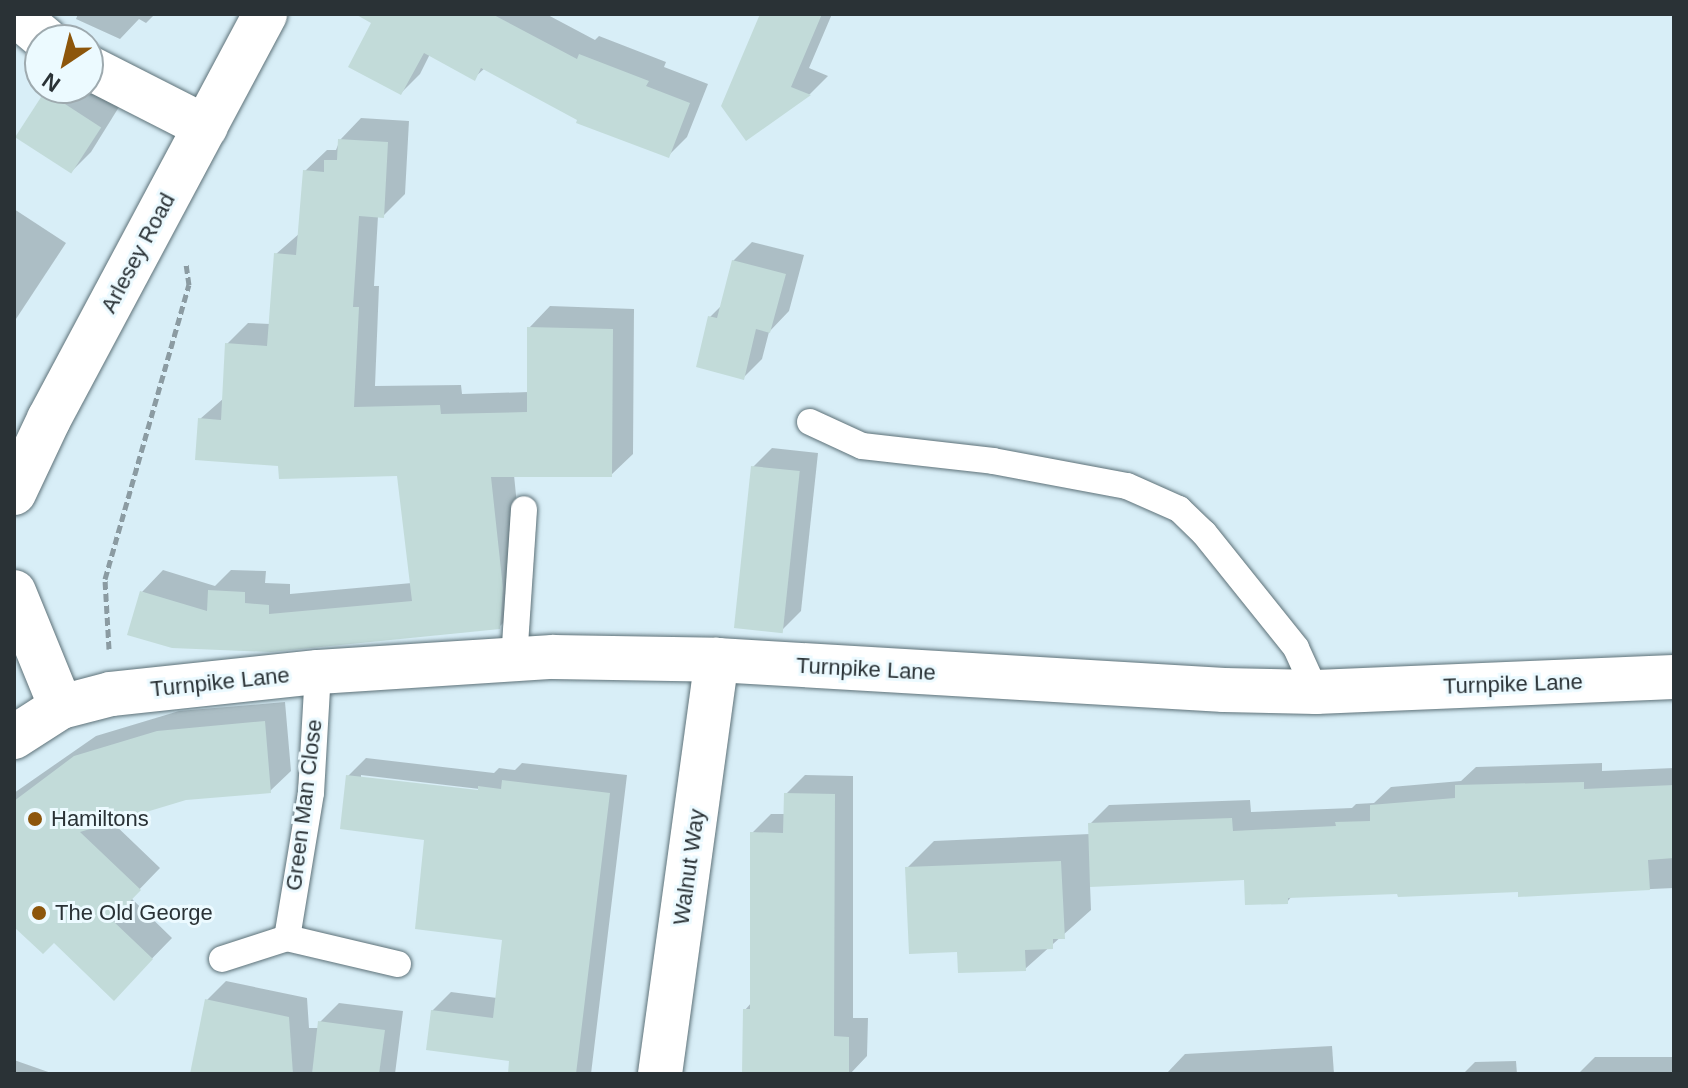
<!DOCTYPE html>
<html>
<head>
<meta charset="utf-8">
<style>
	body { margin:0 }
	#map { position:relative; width:1688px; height:1088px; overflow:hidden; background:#d8eef7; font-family:Arial,sans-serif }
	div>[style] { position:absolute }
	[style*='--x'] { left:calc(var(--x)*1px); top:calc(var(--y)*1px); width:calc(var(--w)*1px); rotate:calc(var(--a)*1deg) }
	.shadow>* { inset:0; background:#0003 }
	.building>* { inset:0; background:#c2dbd9; transform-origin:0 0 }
	.path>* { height:5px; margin-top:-2.5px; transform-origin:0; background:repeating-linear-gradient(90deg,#8b9ba2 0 8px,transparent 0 12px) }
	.roads { filter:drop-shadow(0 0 2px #5d7178) drop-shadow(0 0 2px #5d7178) }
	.lane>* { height:26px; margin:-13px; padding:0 13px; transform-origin:13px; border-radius:13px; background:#fff }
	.street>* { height:44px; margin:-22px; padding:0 22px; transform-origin:22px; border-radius:22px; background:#fff }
	.secondary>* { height:44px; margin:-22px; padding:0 22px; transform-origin:22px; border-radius:22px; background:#fff }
	.dots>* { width:22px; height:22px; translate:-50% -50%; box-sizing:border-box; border:4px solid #ecfaff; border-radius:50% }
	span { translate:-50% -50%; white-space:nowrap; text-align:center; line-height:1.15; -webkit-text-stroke:6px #ecfaff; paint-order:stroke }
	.street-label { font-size:22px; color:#2a3236 }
	.poi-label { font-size:22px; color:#2a3236 }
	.left { translate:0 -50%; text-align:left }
	.frame { position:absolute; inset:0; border:16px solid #2a3236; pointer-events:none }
	.north { position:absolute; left:24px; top:24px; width:80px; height:80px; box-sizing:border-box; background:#ecfaff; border:2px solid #9eaaaf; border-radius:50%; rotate:215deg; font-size:22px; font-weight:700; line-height:32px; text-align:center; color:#2a3236 }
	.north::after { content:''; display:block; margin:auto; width:28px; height:36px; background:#8d560b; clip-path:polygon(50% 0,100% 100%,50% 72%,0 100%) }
</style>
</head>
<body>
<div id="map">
	<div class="shadow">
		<i style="clip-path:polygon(78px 14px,155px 14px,146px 23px,139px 19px,120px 39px,76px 19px)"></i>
		<i style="clip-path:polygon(378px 14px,546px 14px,595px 40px,599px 36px,666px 62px,664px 67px,708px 84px,687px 137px,668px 156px,579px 119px,485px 68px,474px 78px,430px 54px,420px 74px,401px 93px)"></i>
		<i style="clip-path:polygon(762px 14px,832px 14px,809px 68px,828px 76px,810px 94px,747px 138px)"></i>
		<i style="clip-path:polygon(50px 88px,88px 88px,119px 107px,91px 152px,72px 171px,46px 92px)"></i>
		<i style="clip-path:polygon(361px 118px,409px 121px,405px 194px,383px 216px,378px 216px,374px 286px,379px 286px,375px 386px,461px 385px,462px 394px,529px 392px,529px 328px,550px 306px,634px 309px,633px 454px,611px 475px,514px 475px,523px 565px,521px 605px,499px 627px,271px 650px,142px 592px,163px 570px,215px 586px,231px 570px,266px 571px,265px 583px,290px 584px,290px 594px,412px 583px,399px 474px,280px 464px,200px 419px,224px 398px,227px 344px,248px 323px,270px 324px,276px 254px,300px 233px,305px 171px,327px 150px,336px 150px,340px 140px)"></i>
		<i style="clip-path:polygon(14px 209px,66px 243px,14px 322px)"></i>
		<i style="clip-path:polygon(752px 242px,804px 255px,789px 311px,769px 332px,762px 359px,743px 378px,710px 317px,722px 305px,733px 261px)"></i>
		<i style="clip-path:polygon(772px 448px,818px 453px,801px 611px,782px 630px,753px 467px)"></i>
		<i style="clip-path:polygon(285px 702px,291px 771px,270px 791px,186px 798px,111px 821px,160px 868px,131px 898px,172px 938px,134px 977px,14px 924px,14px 793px,96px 736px,179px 711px)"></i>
		<i style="clip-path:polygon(evenodd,366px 758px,494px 773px,499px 768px,515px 770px,522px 763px,627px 775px,591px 1074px,510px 1074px,511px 1059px,432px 1011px,451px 992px,497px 998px,504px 938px,426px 838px,348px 776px,366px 758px,361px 775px,488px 790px,487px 793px,361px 779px,361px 775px)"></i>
		<i style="clip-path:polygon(1602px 763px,1602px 771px,1674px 768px,1674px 888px,1520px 895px,1520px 890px,1399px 892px,1292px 896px,1287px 902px,1246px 878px,1090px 885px,1091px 910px,1025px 969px,959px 950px,907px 868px,934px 841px,1090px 834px,1090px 824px,1109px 805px,1250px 800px,1251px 812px,1352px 808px,1356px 804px,1374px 803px,1391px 787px,1461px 781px,1476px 767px)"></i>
		<i style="clip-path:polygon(805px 775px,853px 776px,853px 1018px,868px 1018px,867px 1056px,850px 1074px,744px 1074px,745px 1010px,752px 1002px,752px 833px,771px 814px,786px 814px,786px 794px)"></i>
		<i style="clip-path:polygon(226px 981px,307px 998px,309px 1028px,319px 1028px,320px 1022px,339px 1003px,403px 1011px,395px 1074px,215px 1074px,207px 1000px)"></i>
		<i style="clip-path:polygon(1332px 1046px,1334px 1074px,1166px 1074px,1185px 1054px)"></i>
		<i style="clip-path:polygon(1595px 1057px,1674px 1057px,1674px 1074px,1578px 1074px)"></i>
		<i style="clip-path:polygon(14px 1060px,54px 1074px,14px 1074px)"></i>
		<i style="clip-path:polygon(1516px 1061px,1517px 1074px,1463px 1074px,1475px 1062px)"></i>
	</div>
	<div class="building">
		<i style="clip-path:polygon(355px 14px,492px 14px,577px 59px,579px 54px,649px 81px,646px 86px,690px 103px,669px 158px,576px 123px,577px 120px,481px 68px,475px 81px,424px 53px,401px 95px,348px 67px,371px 23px)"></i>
		<i style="clip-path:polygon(760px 14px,822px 14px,791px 87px,811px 95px,746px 141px,721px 106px)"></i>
		<i style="left:45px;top:91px;width:67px;height:55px;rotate:33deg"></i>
		<i style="clip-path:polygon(338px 139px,388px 142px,384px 218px,359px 216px,353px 307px,359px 307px,354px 407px,440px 405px,441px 414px,527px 412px,527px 327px,613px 329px,612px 477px,491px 477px,503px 588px,500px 629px,271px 652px,172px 648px,127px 635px,140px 591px,207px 611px,208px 590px,245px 592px,245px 603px,269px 605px,269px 614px,412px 601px,397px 476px,279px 479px,278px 466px,195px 460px,198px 418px,221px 420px,225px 343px,267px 346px,274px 253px,296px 255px,303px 170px,324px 172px,324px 160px,337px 160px)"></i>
		<i style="clip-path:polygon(732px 260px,786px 274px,770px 333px,756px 329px,744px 380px,696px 367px,708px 316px,717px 318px)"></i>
		<i style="left:751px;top:466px;width:49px;height:163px;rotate:6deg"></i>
		<i style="clip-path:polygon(265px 721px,271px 793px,186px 800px,80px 832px,141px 890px,112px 920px,153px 959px,114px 1001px,54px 943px,43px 954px,14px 927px,14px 801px,74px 756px,157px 731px)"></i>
		<i style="clip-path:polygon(346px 775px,478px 790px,478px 786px,501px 789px,502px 780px,610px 793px,576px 1074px,508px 1074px,509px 1061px,426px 1050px,431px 1010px,493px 1018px,502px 940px,415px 929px,424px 840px,340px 829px)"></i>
		<i style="clip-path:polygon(1584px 782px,1584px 789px,1674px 785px,1674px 858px,1648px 860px,1650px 890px,1518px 897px,1518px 892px,1398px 897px,1397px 894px,1288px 898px,1288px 904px,1245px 905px,1244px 880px,1090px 887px,1088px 823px,1232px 818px,1233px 831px,1336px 826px,1335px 822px,1370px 821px,1370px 805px,1455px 798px,1455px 785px)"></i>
		<i style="clip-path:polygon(784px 793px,835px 794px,834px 1036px,849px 1037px,849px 1074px,742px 1074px,743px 1009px,750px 1009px,750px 832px,783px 833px)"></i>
		<i style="clip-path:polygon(1061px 861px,1065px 939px,1053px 939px,1053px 949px,1025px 950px,1026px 971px,958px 973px,957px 952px,909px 954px,905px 867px)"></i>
		<i style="clip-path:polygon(205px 999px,289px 1017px,293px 1074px,190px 1074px)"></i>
		<i style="clip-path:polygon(318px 1021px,385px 1030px,379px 1074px,312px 1074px)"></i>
	</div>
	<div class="path">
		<i style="--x:109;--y:649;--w:70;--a:-93.3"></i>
		<i style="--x:105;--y:579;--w:306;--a:-74.1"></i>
		<i style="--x:189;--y:285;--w:22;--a:-98"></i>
	</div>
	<div class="roads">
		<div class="lane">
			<i style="--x:810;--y:422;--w:57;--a:24.8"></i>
			<i style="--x:862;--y:446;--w:132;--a:6.5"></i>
			<i style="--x:993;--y:461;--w:136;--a:10.6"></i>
			<i style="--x:1127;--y:486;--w:57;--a:23.9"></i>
			<i style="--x:1179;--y:509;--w:35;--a:44"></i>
			<i style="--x:1204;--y:533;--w:147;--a:51.3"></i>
			<i style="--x:1296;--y:648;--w:48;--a:65.6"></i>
			<i style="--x:514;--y:660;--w:151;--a:-86.2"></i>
			<i style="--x:287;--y:938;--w:147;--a:-80.6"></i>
			<i style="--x:311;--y:793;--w:121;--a:-86.7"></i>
			<i style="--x:222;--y:959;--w:68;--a:-17.9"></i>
			<i style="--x:287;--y:938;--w:114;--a:13.2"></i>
		</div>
		<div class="street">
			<i style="--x:15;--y:14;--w:40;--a:40"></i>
			<i style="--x:88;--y:67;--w:132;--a:27"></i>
			<i style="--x:660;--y:1074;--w:418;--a:-82.2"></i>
		</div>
		<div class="secondary">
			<i style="--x:14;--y:493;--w:82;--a:-64.7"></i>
			<i style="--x:49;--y:419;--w:459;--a:-61.9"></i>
			<i style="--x:14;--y:592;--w:124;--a:67.8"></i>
			<i style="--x:14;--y:737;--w:56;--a:-32.6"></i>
			<i style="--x:61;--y:707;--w:52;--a:-14.6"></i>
			<i style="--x:111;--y:694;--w:208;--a:-6.1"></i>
			<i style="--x:318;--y:672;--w:235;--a:-3.7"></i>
			<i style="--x:553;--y:657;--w:164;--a:1"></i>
			<i style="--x:717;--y:660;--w:508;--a:3.39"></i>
			<i style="--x:1224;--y:690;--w:92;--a:1.2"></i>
			<i style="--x:1316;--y:692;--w:358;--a:-2.4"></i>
		</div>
	</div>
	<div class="dots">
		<i style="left:35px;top:819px;background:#8d560b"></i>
		<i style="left:39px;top:913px;background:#8d560b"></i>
	</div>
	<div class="street-label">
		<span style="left:138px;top:253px;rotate:-62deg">Arlesey Road</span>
		<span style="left:866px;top:669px;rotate:3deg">Turnpike Lane</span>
		<span style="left:220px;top:682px;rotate:-6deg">Turnpike Lane</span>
		<span style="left:1513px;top:684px;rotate:-2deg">Turnpike Lane</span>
		<span style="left:304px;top:805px;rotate:-83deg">Green Man Close</span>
		<span style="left:689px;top:867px;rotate:-82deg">Walnut Way</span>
	</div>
	<div class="poi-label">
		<span class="left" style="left:51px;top:819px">Hamiltons</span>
		<span class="left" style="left:55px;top:913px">The Old George</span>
	</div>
	<div class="frame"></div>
	<div class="north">N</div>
</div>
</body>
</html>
